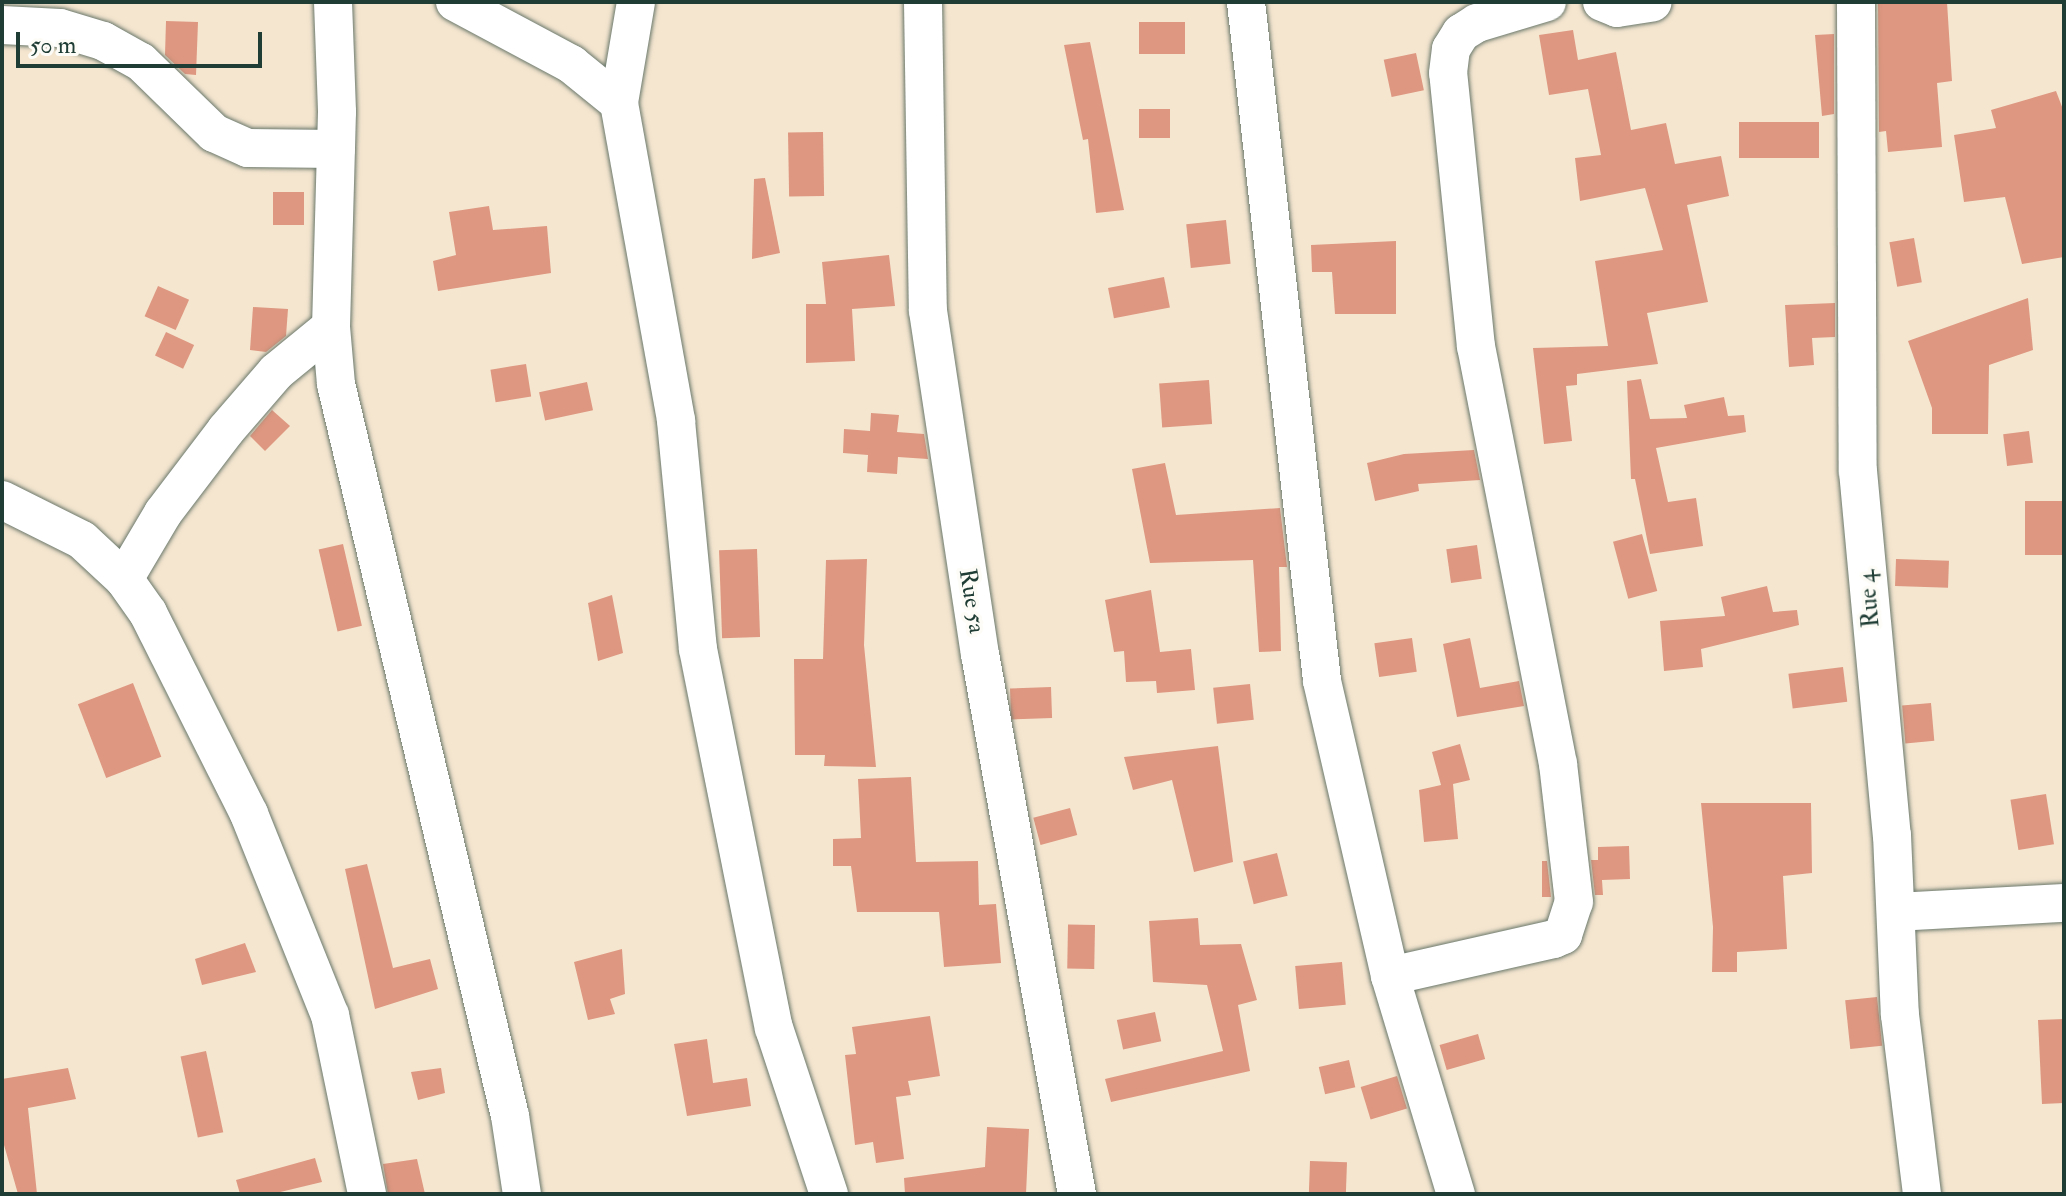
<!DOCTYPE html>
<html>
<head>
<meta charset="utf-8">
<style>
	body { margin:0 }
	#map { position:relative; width:2066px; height:1196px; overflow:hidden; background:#f5e6d0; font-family:"IM FELL Double Pica",serif }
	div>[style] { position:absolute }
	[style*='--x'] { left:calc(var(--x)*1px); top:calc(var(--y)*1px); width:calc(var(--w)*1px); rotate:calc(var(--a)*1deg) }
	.building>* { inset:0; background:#de9780; transform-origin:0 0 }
	.roads { filter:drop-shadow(0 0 2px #6a786b) drop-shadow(0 0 2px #6a786b) }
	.minor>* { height:38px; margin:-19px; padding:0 19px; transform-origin:19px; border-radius:19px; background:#fff }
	span { translate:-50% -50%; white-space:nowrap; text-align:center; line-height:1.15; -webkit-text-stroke:7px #fdfcf7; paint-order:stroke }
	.street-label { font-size:24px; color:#1f3d34 }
	.frame { position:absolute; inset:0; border:4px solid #1f3d34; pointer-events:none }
	.scale { position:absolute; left:16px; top:32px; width:246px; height:36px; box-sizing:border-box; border:4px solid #1f3d34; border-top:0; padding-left:10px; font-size:24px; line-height:28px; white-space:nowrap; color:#1f3d34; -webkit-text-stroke:6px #fdfcf7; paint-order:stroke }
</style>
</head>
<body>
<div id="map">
	<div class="building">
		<i style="clip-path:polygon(1878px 2px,1947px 2px,1952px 81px,1937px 83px,1942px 147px,1888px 152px,1886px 131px,1879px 132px)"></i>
		<i style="clip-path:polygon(166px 21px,198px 22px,196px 75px,185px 74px,165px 55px)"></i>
		<i style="left:1139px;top:22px;width:46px;height:32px"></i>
		<i style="clip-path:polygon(1573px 30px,1578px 60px,1616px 52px,1631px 130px,1666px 123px,1675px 164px,1721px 156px,1729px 196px,1687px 205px,1708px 302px,1647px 313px,1658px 364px,1577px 374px,1577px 385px,1566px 386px,1572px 441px,1544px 444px,1533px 348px,1608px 346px,1595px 261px,1663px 250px,1645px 188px,1580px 201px,1575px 158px,1601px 155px,1588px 89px,1549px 95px,1539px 35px)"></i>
		<i style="clip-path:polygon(1834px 34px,1834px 114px,1822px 116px,1815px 35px)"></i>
		<i style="clip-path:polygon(1090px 42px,1109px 135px,1124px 210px,1096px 213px,1088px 139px,1083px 140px,1064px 45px)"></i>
		<i style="left:1416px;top:53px;width:38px;height:33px;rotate:78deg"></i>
		<i style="clip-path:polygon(2056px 91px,2064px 112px,2064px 257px,2022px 264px,2005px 197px,1964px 202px,1954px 135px,1996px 128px,1991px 110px)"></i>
		<i style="left:1170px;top:109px;width:29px;height:31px;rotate:90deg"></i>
		<i style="left:1739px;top:122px;width:80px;height:36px"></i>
		<i style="left:823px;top:132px;width:64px;height:35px;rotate:89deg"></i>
		<i style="clip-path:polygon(765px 178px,780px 253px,752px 259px,754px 179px)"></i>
		<i style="left:273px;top:192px;width:31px;height:33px"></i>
		<i style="clip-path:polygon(489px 206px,493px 230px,547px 226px,551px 273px,438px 291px,433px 261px,456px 255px,449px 212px)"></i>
		<i style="left:1226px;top:220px;width:44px;height:40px;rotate:84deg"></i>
		<i style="left:1914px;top:238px;width:45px;height:25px;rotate:80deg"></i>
		<i style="clip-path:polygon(1396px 241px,1396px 314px,1335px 314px,1332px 272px,1312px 272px,1311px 245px)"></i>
		<i style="clip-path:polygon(889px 255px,895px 306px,852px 309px,855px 361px,806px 363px,806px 304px,826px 304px,822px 262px)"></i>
		<i style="left:1164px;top:277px;width:31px;height:57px;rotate:79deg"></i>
		<i style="left:158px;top:286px;width:34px;height:33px;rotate:24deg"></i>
		<i style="clip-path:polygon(2028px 298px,2033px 350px,1989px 365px,1988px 434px,1932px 434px,1932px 408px,1908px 341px)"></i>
		<i style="clip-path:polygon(1835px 303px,1835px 337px,1812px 338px,1814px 365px,1789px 367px,1785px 305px)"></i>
		<i style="clip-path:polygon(253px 307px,288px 309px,286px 336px,266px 352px,250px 350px)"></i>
		<i style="left:166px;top:332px;width:31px;height:26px;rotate:25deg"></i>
		<i style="left:526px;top:364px;width:33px;height:36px;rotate:81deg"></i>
		<i style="clip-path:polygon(1641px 379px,1650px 419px,1687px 418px,1684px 405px,1724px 397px,1728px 416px,1744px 415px,1746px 432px,1656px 448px,1668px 502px,1696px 498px,1703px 546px,1650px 554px,1635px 479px,1631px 479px,1627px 381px)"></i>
		<i style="left:1209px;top:380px;width:44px;height:50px;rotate:86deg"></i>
		<i style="left:587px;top:382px;width:29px;height:49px;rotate:78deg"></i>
		<i style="clip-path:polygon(272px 410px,290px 426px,265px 451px,250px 436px)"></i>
		<i style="clip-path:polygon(871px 413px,899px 415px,897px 432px,924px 434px,928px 459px,898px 457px,897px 474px,867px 472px,868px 455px,843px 453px,844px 429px,870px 431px)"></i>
		<i style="left:2029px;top:431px;width:32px;height:26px;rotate:83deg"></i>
		<i style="clip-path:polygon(1474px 450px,1480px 480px,1418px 484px,1419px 491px,1375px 501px,1367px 463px,1404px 454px)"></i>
		<i style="clip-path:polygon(1165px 463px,1176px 515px,1280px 508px,1287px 567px,1279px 567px,1281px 651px,1259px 652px,1253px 560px,1150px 563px,1132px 469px)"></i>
		<i style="left:2064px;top:501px;width:54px;height:39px;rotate:90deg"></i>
		<i style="left:1642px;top:534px;width:59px;height:30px;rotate:75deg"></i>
		<i style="left:343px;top:544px;width:84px;height:25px;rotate:77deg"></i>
		<i style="left:1477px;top:545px;width:34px;height:31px;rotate:82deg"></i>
		<i style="left:757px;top:549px;width:88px;height:38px;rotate:88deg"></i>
		<i style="clip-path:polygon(867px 559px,864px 645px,876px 767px,824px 766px,825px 755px,795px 755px,794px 659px,823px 659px,826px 560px)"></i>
		<i style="left:1896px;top:559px;width:53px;height:27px;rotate:2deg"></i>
		<i style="clip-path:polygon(1767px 586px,1773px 612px,1797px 610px,1799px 625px,1701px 649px,1703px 667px,1664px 671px,1660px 621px,1725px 616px,1721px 597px)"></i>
		<i style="clip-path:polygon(1151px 590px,1160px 652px,1191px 649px,1195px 690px,1157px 693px,1156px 681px,1126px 682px,1124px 651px,1114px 652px,1105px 600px)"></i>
		<i style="clip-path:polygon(612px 595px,623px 653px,598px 661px,588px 603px)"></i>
		<i style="left:1412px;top:638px;width:34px;height:38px;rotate:82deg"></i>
		<i style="clip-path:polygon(1470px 638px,1480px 688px,1519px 681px,1524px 706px,1457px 717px,1443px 644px)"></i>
		<i style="left:1843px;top:667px;width:35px;height:55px;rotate:83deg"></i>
		<i style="left:133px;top:683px;width:79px;height:59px;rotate:69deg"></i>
		<i style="left:1250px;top:684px;width:36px;height:37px;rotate:84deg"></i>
		<i style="left:1051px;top:687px;width:31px;height:41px;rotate:88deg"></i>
		<i style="left:1931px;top:703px;width:38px;height:29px;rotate:85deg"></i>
		<i style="clip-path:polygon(1460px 744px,1470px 780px,1453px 784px,1458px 839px,1424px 842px,1419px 790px,1441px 785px,1432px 752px)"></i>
		<i style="clip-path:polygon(1218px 746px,1233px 862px,1194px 872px,1172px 780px,1133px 790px,1124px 757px)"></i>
		<i style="clip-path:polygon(911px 777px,916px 862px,978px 861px,979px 905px,996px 904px,1001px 963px,944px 967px,939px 912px,857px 912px,851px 866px,833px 866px,833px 839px,861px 838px,858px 779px)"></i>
		<i style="left:2046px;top:794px;width:51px;height:36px;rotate:81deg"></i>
		<i style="clip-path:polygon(1701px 803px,1811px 803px,1812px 873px,1783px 876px,1787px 949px,1737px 952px,1737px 972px,1712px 972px,1713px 927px)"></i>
		<i style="left:1070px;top:808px;width:28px;height:38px;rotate:75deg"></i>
		<i style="clip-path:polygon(1629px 846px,1630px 879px,1602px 880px,1603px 895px,1595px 895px,1591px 860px,1598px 860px,1598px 847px)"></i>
		<i style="left:1277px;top:853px;width:44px;height:35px;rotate:76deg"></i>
		<i style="clip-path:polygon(1542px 861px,1547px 861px,1551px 897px,1542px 897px)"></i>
		<i style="clip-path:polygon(367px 864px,393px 968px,430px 959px,438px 989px,375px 1009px,345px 869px)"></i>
		<i style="clip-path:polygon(1198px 918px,1200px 945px,1241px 944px,1257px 1000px,1238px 1005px,1250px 1071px,1111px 1102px,1105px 1079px,1223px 1051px,1207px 985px,1153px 982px,1149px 921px)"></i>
		<i style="left:1095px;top:925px;width:44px;height:27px;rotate:91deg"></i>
		<i style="clip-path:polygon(245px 943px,256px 972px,202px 985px,195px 959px)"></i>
		<i style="clip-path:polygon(622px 949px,625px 994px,610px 999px,615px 1014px,588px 1020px,574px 962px)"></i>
		<i style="left:1342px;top:962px;width:43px;height:47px;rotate:85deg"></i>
		<i style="left:1877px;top:997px;width:49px;height:32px;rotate:84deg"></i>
		<i style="left:1155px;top:1012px;width:30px;height:39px;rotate:78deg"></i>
		<i style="clip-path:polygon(930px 1016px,940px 1076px,908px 1081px,911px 1095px,896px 1097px,904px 1159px,876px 1163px,873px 1142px,855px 1145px,845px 1055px,856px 1054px,852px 1027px)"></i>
		<i style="clip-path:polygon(2064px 1019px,2064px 1103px,2042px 1104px,2038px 1020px)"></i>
		<i style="left:1478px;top:1034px;width:26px;height:40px;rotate:74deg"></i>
		<i style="clip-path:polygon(707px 1039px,713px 1083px,747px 1078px,751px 1106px,687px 1116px,674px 1044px)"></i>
		<i style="left:206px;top:1051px;width:83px;height:26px;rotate:78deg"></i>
		<i style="left:1349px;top:1060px;width:28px;height:31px;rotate:77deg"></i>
		<i style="clip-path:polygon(68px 1068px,76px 1099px,28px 1108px,37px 1194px,18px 1194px,2px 1138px,2px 1079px)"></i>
		<i style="clip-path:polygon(441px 1068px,445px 1093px,418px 1100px,411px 1072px)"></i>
		<i style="left:1397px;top:1076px;width:34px;height:38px;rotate:73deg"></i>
		<i style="clip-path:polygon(987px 1127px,1029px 1129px,1026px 1194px,905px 1194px,904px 1178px,985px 1167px)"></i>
		<i style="clip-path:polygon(315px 1158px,322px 1182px,272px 1194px,240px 1194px,236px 1180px)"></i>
		<i style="clip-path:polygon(417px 1159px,425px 1194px,388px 1194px,383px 1164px)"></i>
		<i style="left:1310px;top:1161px;width:37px;height:33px;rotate:2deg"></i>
	</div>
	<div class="roads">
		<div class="minor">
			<i style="--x:333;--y:2;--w:110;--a:87.9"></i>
			<i style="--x:337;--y:112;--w:215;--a:91.6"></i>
			<i style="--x:331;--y:327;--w:57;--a:85"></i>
			<i style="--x:336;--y:384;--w:752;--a:76.63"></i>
			<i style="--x:510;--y:1116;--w:79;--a:81.3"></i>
			<i style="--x:455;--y:2;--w:132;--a:28.1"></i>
			<i style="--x:571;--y:64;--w:62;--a:39.1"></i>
			<i style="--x:636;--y:2;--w:102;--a:99.6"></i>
			<i style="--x:619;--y:103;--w:323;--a:79.8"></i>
			<i style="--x:676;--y:421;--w:229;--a:84.5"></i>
			<i style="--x:698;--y:649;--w:387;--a:78.7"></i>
			<i style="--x:774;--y:1028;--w:175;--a:71.7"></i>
			<i style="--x:923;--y:2;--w:309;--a:89.1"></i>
			<i style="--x:928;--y:311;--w:347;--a:81.4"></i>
			<i style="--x:980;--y:654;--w:549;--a:79.82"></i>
			<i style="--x:1246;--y:2;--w:683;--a:83.61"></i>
			<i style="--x:1322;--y:681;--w:303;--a:77"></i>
			<i style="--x:1390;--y:976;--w:228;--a:73.2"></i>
			<i style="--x:1602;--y:2;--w:16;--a:22"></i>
			<i style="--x:1617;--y:8;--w:36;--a:-9"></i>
			<i style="--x:1856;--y:2;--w:469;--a:89.8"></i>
			<i style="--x:1858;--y:471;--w:366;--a:84.7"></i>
			<i style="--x:1892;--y:835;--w:180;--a:87.5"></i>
			<i style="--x:1900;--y:1015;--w:180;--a:83"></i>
			<i style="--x:2;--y:25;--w:58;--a:3"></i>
			<i style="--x:60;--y:28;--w:45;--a:16.8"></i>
			<i style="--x:103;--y:41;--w:43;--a:28.9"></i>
			<i style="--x:141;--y:62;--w:102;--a:44.2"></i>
			<i style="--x:214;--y:133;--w:37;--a:24"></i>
			<i style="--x:248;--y:148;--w:88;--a:0.7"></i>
			<i style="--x:2;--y:500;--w:89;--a:26.6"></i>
			<i style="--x:82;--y:540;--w:57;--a:42.9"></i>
			<i style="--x:124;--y:579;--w:42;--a:54.8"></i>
			<i style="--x:148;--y:613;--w:225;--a:63.3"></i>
			<i style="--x:249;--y:814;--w:217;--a:68.1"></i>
			<i style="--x:330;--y:1015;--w:183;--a:78.3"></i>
			<i style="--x:124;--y:579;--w:77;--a:-59.4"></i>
			<i style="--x:163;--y:513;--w:104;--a:-52.8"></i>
			<i style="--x:226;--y:430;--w:77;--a:-49.2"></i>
			<i style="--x:276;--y:372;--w:71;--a:-39.3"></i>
			<i style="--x:1896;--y:912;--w:168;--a:-3.1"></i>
			<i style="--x:1390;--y:976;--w:168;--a:-12.7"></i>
			<i style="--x:1554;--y:939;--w:10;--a:-24"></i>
			<i style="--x:1563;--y:935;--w:35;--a:-72"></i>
			<i style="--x:1574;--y:902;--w:139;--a:-96.6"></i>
			<i style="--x:1558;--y:764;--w:425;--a:-101.1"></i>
			<i style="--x:1476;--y:347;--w:275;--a:-95.8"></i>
			<i style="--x:1448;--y:73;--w:24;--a:-83"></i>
			<i style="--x:1451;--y:49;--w:19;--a:-58"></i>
			<i style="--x:1461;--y:33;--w:19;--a:-32"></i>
			<i style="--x:1477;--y:23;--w:73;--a:-16.7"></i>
		</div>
	</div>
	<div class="street-label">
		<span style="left:1869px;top:599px;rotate:-95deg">Rue 4</span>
		<span style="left:972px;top:601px;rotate:81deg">Rue 5a</span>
	</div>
	<div class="frame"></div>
	<div class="scale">50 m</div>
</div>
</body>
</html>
